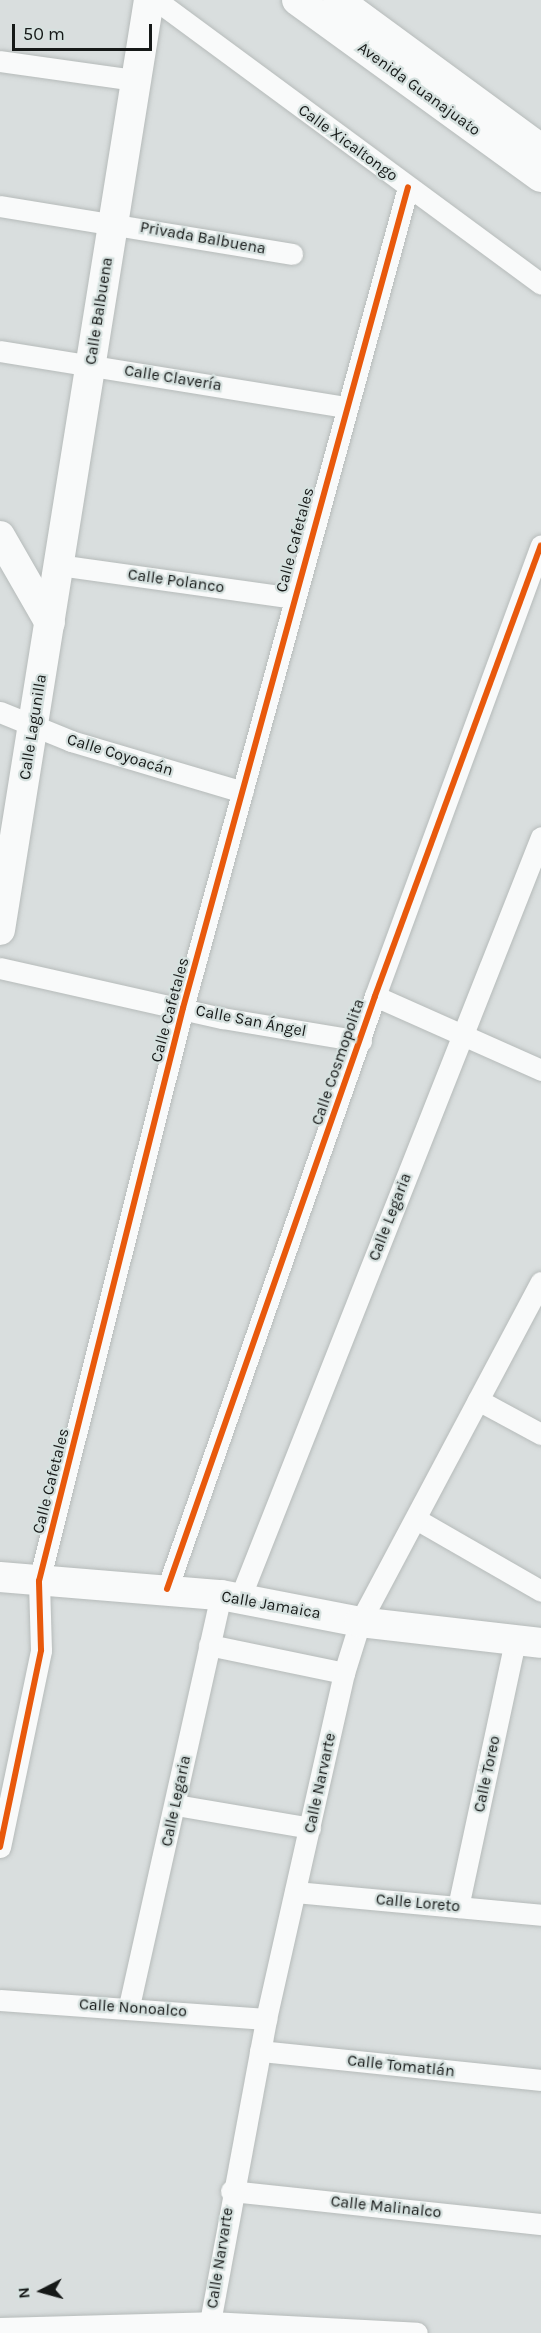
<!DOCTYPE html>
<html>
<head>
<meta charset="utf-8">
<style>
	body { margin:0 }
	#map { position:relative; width:541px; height:2333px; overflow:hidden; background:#d9dede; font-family:Karla,sans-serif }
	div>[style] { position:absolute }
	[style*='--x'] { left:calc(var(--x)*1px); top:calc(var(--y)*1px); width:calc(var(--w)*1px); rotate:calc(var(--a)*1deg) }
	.roads { filter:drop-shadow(0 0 2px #b6bbba) drop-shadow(0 0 2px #b6bbba) }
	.street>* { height:21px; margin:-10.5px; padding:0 10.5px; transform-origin:10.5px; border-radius:10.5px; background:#f9fafa }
	.secondary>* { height:30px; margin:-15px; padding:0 15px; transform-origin:15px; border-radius:15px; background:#f9fafa }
	.cycleway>* { height:6px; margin:-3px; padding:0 3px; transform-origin:3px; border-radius:3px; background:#e8590c }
	span { translate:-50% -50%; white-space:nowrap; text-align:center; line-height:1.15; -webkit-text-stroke:4.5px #d6e1df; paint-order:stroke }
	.street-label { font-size:16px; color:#161918 }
	.north { position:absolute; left:12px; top:2261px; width:60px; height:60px; -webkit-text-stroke:4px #d6e1df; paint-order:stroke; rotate:264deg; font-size:16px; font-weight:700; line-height:24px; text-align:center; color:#161918 }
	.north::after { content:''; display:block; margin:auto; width:21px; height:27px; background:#161918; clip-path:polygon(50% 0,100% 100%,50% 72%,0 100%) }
	.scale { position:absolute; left:12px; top:24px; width:140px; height:27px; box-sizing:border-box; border:3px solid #161918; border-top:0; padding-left:8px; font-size:18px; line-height:21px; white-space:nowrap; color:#161918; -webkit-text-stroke:4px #d6e1df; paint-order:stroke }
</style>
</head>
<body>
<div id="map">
	<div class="roads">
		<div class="street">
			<i style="--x:156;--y:0;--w:478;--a:36.4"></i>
			<i style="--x:0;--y:61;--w:137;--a:8"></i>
			<i style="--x:0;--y:206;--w:296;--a:9.3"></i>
			<i style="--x:0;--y:351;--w:351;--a:9.2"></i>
			<i style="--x:59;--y:565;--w:237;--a:8"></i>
			<i style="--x:0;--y:712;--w:77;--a:22.2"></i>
			<i style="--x:71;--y:741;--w:179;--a:16.5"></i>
			<i style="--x:0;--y:968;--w:228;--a:12.7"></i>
			<i style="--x:222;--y:1018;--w:141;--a:9.4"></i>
			<i style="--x:375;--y:996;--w:182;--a:24"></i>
			<i style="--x:478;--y:1400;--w:72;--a:28.4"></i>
			<i style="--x:416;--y:1519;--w:144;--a:29.9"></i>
			<i style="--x:167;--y:1589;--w:628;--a:-70.67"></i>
			<i style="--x:375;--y:996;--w:480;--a:-69.8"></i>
			<i style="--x:240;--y:1598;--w:818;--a:-68.42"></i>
			<i style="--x:209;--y:1645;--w:138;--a:11.7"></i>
			<i style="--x:176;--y:1805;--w:136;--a:9.7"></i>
			<i style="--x:0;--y:1847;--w:201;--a:-78.2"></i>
			<i style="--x:41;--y:1650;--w:69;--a:-91.7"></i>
			<i style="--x:39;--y:1581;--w:591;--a:-75.89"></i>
			<i style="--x:183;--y:1008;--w:851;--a:-74.67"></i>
			<i style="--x:295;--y:1892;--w:247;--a:5.3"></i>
			<i style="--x:458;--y:1907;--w:271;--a:-77.9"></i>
			<i style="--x:0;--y:2000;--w:267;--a:4.1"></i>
			<i style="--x:129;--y:2006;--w:421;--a:-77.4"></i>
			<i style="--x:260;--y:2051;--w:282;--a:5.9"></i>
			<i style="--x:231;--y:2191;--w:312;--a:6.1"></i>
			<i style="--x:210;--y:2322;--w:308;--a:-79.5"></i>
			<i style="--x:266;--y:2019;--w:355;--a:-77.3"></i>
			<i style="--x:344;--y:1673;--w:53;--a:-72.6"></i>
			<i style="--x:360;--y:1622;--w:385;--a:-62"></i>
			<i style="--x:0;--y:2328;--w:210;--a:-1.6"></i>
			<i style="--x:210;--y:2322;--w:207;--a:3"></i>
		</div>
		<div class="secondary">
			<i style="--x:297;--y:0;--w:301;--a:36"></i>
			<i style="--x:338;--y:0;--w:252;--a:36.3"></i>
			<i style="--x:0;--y:536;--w:100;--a:60.1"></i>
			<i style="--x:0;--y:930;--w:942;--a:-80.9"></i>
			<i style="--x:0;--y:1577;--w:222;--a:4.7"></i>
			<i style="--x:221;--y:1595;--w:142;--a:11"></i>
			<i style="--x:360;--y:1622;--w:182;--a:6.6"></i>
		</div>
	</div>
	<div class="cycleway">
		<i style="--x:167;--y:1589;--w:628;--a:-70.67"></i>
		<i style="--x:375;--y:996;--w:480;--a:-69.8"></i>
		<i style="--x:0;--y:1847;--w:201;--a:-78.2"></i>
		<i style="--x:41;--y:1650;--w:69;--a:-91.7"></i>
		<i style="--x:39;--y:1581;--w:591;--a:-75.89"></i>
		<i style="--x:183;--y:1008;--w:851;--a:-74.67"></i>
	</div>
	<div class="street-label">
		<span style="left:419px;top:89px;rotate:36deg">Avenida Guanajuato</span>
		<span style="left:348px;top:143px;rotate:36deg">Calle Xicaltongo</span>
		<span style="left:203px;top:238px;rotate:10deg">Privada Balbuena</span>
		<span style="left:99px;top:311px;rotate:-81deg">Calle Balbuena</span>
		<span style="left:173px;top:378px;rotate:9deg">Calle Clavería</span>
		<span style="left:295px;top:540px;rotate:-75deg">Calle Cafetales</span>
		<span style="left:176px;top:581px;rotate:8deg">Calle Polanco</span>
		<span style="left:33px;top:727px;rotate:-81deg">Calle Lagunilla</span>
		<span style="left:120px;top:755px;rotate:17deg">Calle Coyoacán</span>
		<span style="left:170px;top:1010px;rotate:-75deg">Calle Cafetales</span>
		<span style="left:251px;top:1021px;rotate:11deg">Calle San Ángel</span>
		<span style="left:338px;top:1062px;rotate:-71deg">Calle Cosmopolita</span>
		<span style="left:390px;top:1217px;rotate:-69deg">Calle Legaria</span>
		<span style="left:51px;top:1481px;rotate:-76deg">Calle Cafetales</span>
		<span style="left:271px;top:1605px;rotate:10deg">Calle Jamaica</span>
		<span style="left:487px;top:1774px;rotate:-78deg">Calle Toreo</span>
		<span style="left:320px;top:1783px;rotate:-78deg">Calle Narvarte</span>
		<span style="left:176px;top:1801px;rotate:-78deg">Calle Legaria</span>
		<span style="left:418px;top:1903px;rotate:5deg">Calle Loreto</span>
		<span style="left:133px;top:2008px;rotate:4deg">Calle Nonoalco</span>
		<span style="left:401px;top:2066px;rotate:6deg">Calle Tomatlán</span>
		<span style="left:386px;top:2207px;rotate:6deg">Calle Malinalco</span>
		<span style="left:220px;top:2258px;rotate:-81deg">Calle Narvarte</span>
	</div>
	<div class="north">N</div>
	<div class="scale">50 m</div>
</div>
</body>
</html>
